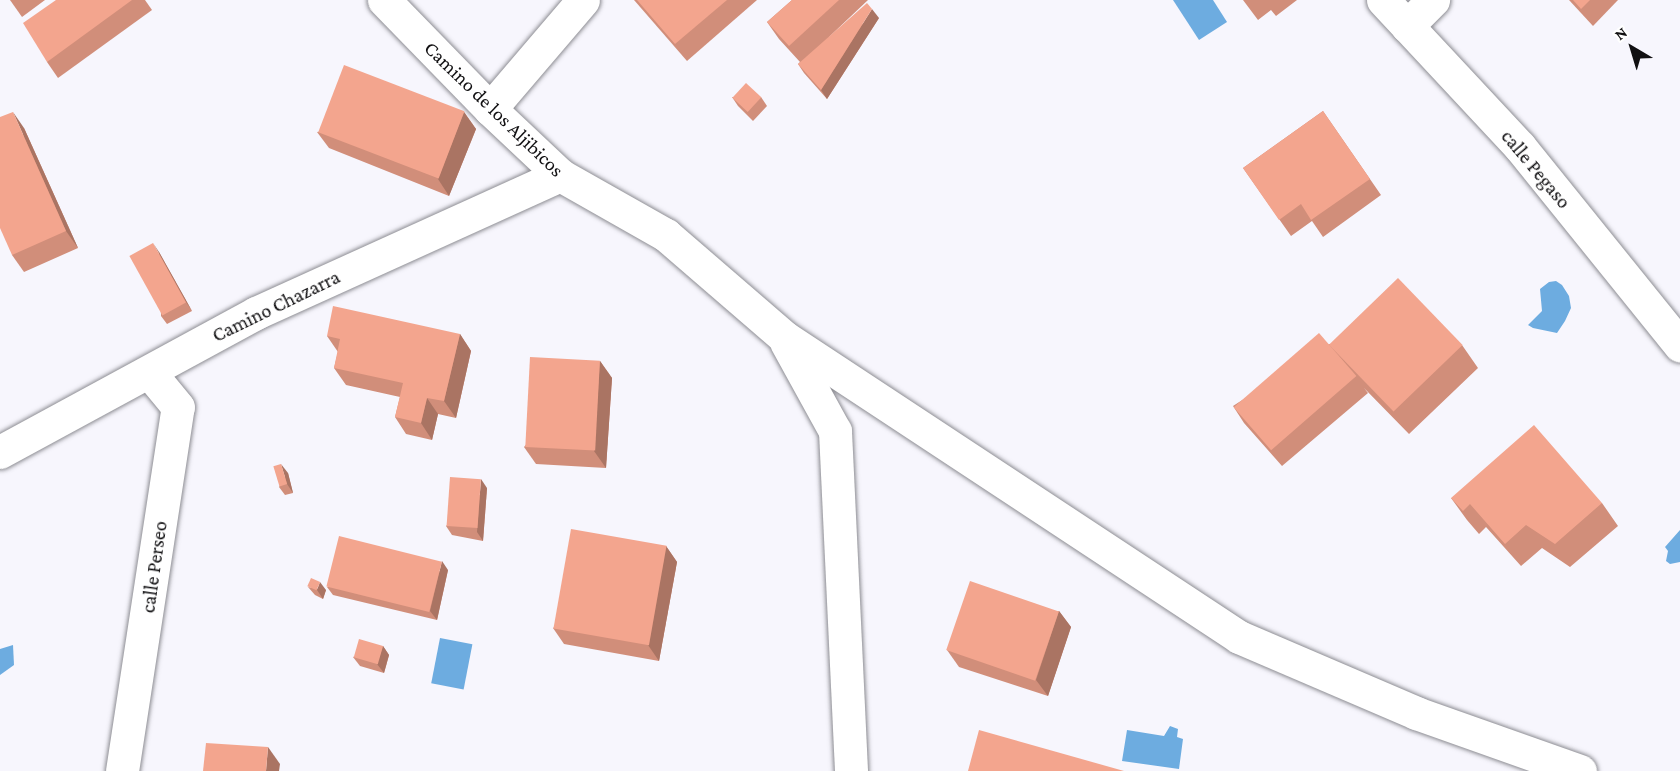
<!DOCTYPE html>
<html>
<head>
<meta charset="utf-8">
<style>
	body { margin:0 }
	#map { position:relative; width:1680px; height:771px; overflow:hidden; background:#f7f6fd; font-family:"Crimson Pro",serif }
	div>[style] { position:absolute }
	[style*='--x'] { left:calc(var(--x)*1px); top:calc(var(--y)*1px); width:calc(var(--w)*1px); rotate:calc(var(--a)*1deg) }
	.water>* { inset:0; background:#6dace0; transform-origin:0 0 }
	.roads { filter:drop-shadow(0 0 2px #8d8d93) drop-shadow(0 0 2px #8d8d93) }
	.street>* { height:33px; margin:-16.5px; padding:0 16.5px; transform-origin:16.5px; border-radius:16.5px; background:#fff }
	.wall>* { inset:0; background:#d18e7a }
	.shaded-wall>* { inset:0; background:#aa7463 }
	.building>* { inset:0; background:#f3a58e; transform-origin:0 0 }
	span { translate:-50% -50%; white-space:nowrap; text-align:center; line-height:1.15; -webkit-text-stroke:5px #fff; paint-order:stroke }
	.street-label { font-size:20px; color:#111012 }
	.north { position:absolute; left:1602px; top:18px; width:60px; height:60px; -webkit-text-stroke:4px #fff; paint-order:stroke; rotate:322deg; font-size:16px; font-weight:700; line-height:24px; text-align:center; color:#111012 }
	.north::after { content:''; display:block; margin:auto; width:21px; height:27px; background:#111012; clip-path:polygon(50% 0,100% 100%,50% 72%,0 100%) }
</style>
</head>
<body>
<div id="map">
	<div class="water">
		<i style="clip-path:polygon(1173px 0,1213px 0,1227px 22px,1199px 40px)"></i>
		<i style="clip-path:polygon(1556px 281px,1562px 285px,1569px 296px,1571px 308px,1565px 321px,1557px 333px,1533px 328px,1528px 325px,1542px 311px,1540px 289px,1549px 282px)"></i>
		<i style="clip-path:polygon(1680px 530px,1680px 562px,1670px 564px,1666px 561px,1668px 551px,1665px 547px)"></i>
		<i style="left:440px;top:638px;width:33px;height:46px;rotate:11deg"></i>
		<i style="clip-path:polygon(13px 645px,14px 665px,0 675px,0 649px)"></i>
		<i style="clip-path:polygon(1170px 726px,1178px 729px,1177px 737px,1183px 739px,1179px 769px,1122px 761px,1127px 730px,1164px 736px)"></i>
	</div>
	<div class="roads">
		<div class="street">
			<i style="--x:384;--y:0;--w:152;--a:45.8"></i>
			<i style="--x:490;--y:109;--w:96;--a:43.3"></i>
			<i style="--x:560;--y:175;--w:122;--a:29.5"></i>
			<i style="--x:666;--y:235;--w:156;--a:40.8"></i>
			<i style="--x:784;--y:337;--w:545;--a:33.4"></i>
			<i style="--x:1239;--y:637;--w:193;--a:23.2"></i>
			<i style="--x:1416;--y:713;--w:174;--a:19.5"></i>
			<i style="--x:1383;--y:0;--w:201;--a:47"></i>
			<i style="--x:1520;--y:147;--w:255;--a:51.1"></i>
			<i style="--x:1407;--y:26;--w:37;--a:-45"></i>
			<i style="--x:490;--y:109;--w:143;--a:-49.5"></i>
			<i style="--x:786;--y:342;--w:102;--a:61.2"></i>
			<i style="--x:835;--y:431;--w:340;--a:87.3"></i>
			<i style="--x:0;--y:452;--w:291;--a:-28.5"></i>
			<i style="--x:256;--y:313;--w:334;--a:-24.4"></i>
			<i style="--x:122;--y:771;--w:368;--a:-81.3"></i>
			<i style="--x:178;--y:407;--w:45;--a:-129.6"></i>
		</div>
	</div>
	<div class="wall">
		<i style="clip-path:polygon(10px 0,45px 0,22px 17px)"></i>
		<i style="clip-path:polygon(56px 0,145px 0,152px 10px,58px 78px,47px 62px)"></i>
		<i style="clip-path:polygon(634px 0,757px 0,687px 61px)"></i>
		<i style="clip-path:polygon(792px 0,868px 0,829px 37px,879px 18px,827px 99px,804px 73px,798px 64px,800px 62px,779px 39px,767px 22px)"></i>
		<i style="clip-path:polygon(1243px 0,1297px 0,1276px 16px,1271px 10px,1258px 20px)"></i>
		<i style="clip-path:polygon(1569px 0,1618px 0,1593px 26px)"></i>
		<i style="clip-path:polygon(732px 97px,761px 97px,767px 106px,753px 121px,738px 106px)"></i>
		<i style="clip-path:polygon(1323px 111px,1381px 195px,1323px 237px,1312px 221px,1291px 236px,1243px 168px)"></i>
		<i style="clip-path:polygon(464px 112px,476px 129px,449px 196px,329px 148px,317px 132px)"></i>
		<i style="clip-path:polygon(24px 128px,78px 248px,24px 272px,12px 255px)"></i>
		<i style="clip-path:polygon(159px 252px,192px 311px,167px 324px,161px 316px)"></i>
		<i style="clip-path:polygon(460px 334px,471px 351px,456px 418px,438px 414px,432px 440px,406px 434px,395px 417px,400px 397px,346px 385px,334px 368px,338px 352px,327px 336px)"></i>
		<i style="clip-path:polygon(1329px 344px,1462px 345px,1478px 368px,1409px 434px,1364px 388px,1368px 393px,1282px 466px,1244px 423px,1233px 406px)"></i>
		<i style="clip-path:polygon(600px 361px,612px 378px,606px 468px,536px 464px,524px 447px)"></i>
		<i style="clip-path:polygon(288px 473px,293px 493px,285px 495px,279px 487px)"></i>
		<i style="clip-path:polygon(487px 488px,483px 541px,452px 535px,446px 526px)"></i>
		<i style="clip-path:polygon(1451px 498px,1602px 503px,1618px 526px,1570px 567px,1542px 548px,1521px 566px,1486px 527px,1479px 534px,1467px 520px)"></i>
		<i style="clip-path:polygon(666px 546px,677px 562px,659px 661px,564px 644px,553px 628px)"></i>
		<i style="clip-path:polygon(448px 570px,437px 620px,333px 595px,327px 587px)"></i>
		<i style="clip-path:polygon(308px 587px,326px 590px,323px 599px,315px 595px)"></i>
		<i style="clip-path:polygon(1059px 611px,1071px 627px,1048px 696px,959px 667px,947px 650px)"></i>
		<i style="clip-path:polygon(383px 646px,389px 655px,384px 673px,360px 666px,353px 657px)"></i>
	</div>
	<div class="shaded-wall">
		<i style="clip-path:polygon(872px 9px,879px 18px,827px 99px,821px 90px)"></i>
		<i style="clip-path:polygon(13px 112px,24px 128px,78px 248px,66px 231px)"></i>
		<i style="clip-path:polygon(464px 112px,476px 129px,449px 196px,438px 179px)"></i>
		<i style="clip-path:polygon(153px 243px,159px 252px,192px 311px,186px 302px)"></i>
		<i style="clip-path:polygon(460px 334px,471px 351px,456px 418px,444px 401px)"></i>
		<i style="clip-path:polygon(600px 361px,612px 378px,606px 468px,594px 451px)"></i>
		<i style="clip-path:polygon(427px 398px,438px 414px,432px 440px,421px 423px)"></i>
		<i style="clip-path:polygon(281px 464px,288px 473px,293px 493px,287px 484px)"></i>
		<i style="clip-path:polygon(481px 479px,487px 488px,483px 541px,477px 532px)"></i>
		<i style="clip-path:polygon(666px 546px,677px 562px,659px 661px,648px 645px)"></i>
		<i style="clip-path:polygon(442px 561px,448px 570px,437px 620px,430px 611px)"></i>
		<i style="clip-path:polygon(320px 582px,326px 590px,323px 599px,317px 590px)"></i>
		<i style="clip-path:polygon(1059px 611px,1071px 627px,1048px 696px,1036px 680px)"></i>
		<i style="clip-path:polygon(383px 646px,389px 655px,384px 673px,377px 664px)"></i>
		<i style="clip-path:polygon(268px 747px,280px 764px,279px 771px,266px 771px)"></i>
	</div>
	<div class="building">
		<i style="clip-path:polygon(56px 0,132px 0,47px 62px,23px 23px)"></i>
		<i style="clip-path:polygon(637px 0,727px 0,675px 44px)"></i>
		<i style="clip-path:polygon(792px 0,839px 0,789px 46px,767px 22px)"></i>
		<i style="clip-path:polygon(1573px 0,1590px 0,1581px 9px)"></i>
		<i style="clip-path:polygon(867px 3px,872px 9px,821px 90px,798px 64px)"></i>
		<i style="left:344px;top:65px;width:129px;height:72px;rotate:21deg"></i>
		<i style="left:746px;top:83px;width:21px;height:20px;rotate:43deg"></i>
		<i style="clip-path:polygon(1323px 111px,1370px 179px,1311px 220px,1301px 204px,1279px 220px,1243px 168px)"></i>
		<i style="clip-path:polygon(13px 112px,66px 231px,12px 255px,0 228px,0 117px)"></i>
		<i style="left:153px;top:243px;width:68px;height:27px;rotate:61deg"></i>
		<i style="left:1398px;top:278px;width:93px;height:96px;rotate:46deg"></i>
		<i style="clip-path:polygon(333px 306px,460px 334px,444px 401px,427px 398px,421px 423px,395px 417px,403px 383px,334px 368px,340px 339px,327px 336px)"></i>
		<i style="left:1319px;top:333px;width:57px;height:113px;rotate:49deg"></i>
		<i style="left:530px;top:357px;width:70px;height:90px;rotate:3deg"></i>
		<i style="clip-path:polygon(1534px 425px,1602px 503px,1555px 544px,1526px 525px,1505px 544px,1470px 504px,1463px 511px,1451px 498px)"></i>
		<i style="left:281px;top:464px;width:21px;height:8px;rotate:73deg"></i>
		<i style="left:450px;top:477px;width:31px;height:49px;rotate:4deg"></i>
		<i style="left:571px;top:529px;width:97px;height:101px;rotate:10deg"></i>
		<i style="left:339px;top:536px;width:106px;height:52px;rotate:14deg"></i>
		<i style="left:311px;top:578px;width:10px;height:9px;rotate:24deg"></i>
		<i style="left:970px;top:581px;width:94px;height:73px;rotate:19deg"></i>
		<i style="left:359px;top:639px;width:25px;height:19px;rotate:16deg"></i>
		<i style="clip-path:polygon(979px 730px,1124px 771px,968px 771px)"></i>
		<i style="clip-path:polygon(206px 743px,268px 747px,266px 771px,203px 771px)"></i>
	</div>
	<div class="street-label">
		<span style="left:494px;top:109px;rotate:44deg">Camino de los Aljibicos</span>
		<span style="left:1536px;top:169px;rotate:50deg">calle Pegaso</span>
		<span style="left:276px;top:306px;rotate:-26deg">Camino Chazarra</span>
		<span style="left:154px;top:567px;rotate:-82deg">calle Perseo</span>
	</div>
	<div class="north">N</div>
</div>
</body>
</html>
